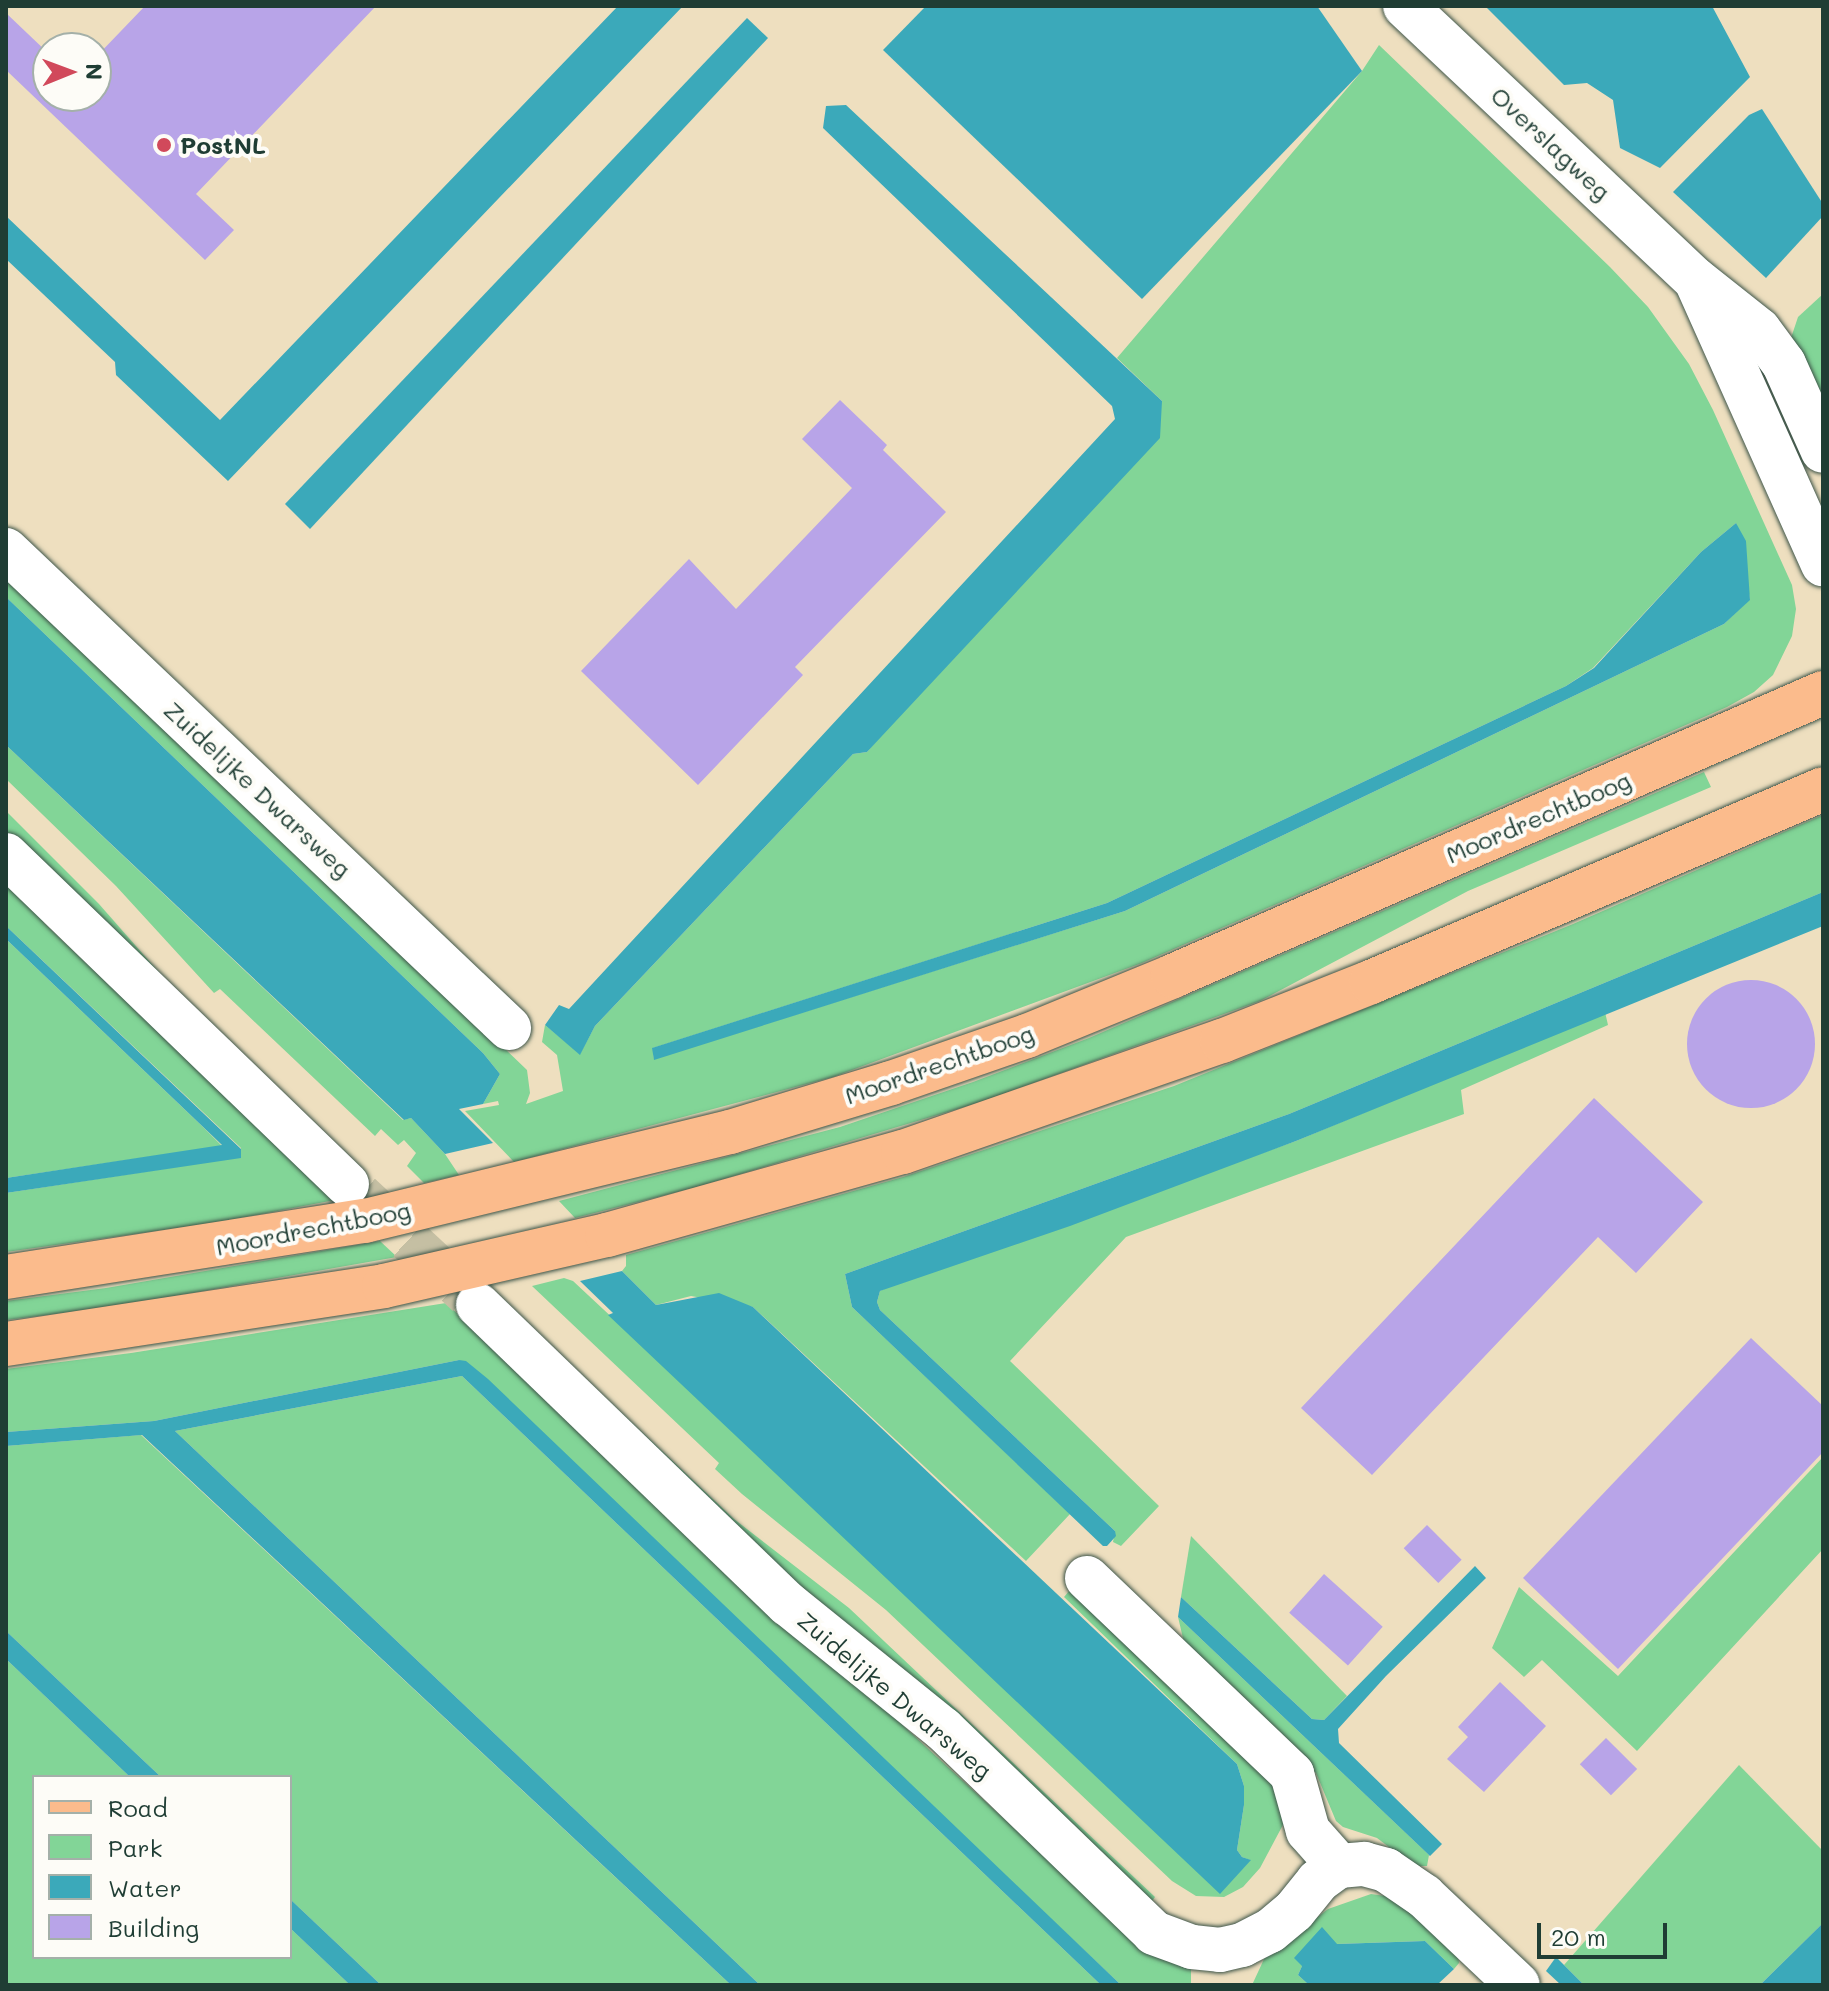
<!DOCTYPE html>
<html>
<head>
<meta charset="utf-8">
<style>
	body { margin:0 }
	#map { position:relative; width:1829px; height:1991px; overflow:hidden; background:#eedfbf; font-family:Mali,sans-serif }
	div>[style] { position:absolute }
	[style*='--x'] { left:calc(var(--x)*1px); top:calc(var(--y)*1px); width:calc(var(--w)*1px); rotate:calc(var(--a)*1deg) }
	.green>* { inset:0; background:#82d597 }
	.water>* { inset:0; background:#3ba9ba }
	.building>* { inset:0; background:#b8a4e8; transform-origin:0 0 }
	.round { border-radius:50% }
	.minor-tunnel>* { height:44px; margin-top:-22px; transform-origin:0; background:repeating-linear-gradient(90deg,#c5bfa3 0 44px,transparent 0 66px) }
	.roads { filter:drop-shadow(0 0 2px #3e5549) drop-shadow(0 0 2px #3e5549) }
	.minor>* { height:44px; margin:-22px; padding:0 22px; transform-origin:22px; border-radius:22px; background:#fff }
	.major>* { height:44px; margin:-22px; padding:0 22px; transform-origin:22px; border-radius:22px; background:#fbbb8c }
	.dots>* { width:22px; height:22px; translate:-50% -50%; box-sizing:border-box; border:4px solid #fdfcf7; border-radius:50% }
	span { translate:-50% -50%; white-space:nowrap; text-align:center; line-height:1.15; -webkit-text-stroke:8px #fdfcf7; paint-order:stroke }
	.street-label { font-size:24px; color:#1f3d34 }
	.poi-label { font-size:24px; color:#1f3d34; font-weight:700 }
	.left { translate:0 -50%; text-align:left }
	.frame { position:absolute; inset:0; border:8px solid #1f3d34; pointer-events:none }
	.legend { position:absolute; left:32px; top:1775px; width:260px; height:184px; box-sizing:border-box; background:#fdfcf7; border:2px solid #a4b0a9; margin:0; padding:10px 14px; list-style:none; font-size:24px; color:#1f3d34 }
	.legend li { display:flex; align-items:center; gap:16px; height:40px }
	.legend b { width:40px; border:2px solid #a4b0a9 }
	.north { position:absolute; left:32px; top:32px; width:80px; height:80px; box-sizing:border-box; background:#fdfcf7; border:2px solid #a4b0a9; border-radius:50%; rotate:89deg; font-size:22px; font-weight:700; line-height:32px; text-align:center; color:#1f3d34 }
	.north::after { content:''; display:block; margin:auto; width:28px; height:36px; background:#d1495b; clip-path:polygon(50% 0,100% 100%,50% 72%,0 100%) }
	.scale { position:absolute; left:1537px; top:1923px; width:130px; height:36px; box-sizing:border-box; border:4px solid #1f3d34; border-top:0; padding-left:10px; font-size:24px; line-height:28px; white-space:nowrap; color:#1f3d34; -webkit-text-stroke:6px #fdfcf7; paint-order:stroke }
</style>
</head>
<body>
<div id="map">
	<div class="green">
		<i style="clip-path:polygon(evenodd,1379px 45px,1610px 267px,1648px 307px,1689px 364px,1713px 410px,1792px 585px,1796px 609px,1792px 636px,1773px 675px,1754px 692px,1727px 707px,1142px 963px,833px 1077px,514px 1162px,465px 1111px,499px 1105px,498px 1101px,483px 1104px,500px 1074px,483px 1053px,6px 597px,6px 572px,527px 1070px,530px 1093px,526px 1104px,563px 1091px,557px 1055px,542px 1042px,545px 1025px,580px 1054px,595px 1026px,853px 754px,867px 752px,1162px 401px,1117px 358px,1362px 71px,1379px 45px,1736px 523px,1750px 599px,1724px 624px,1125px 911px,654px 1059px,653px 1048px,1107px 903px,1566px 686px,1593px 668px,1701px 552px,1736px 523px)"></i>
		<i style="clip-path:polygon(1823px 294px,1823px 418px,1789px 344px,1798px 317px)"></i>
		<i style="clip-path:polygon(6px 745px,403px 1120px,411px 1118px,445px 1154px,459px 1175px,424px 1183px,407px 1166px,416px 1153px,404px 1140px,398px 1145px,381px 1129px,375px 1136px,220px 989px,214px 993px,116px 886px,6px 779px)"></i>
		<i style="clip-path:polygon(1704px 772px,1711px 787px,1468px 891px,1260px 1001px,981px 1102px,697px 1187px,575px 1218px,559px 1201px,840px 1127px,973px 1082px,1089px 1038px)"></i>
		<i style="clip-path:polygon(6px 811px,99px 904px,171px 986px,9px 835px,6px 831px)"></i>
		<i style="clip-path:polygon(1823px 815px,1823px 892px,1289px 1114px,845px 1274px,852px 1307px,1070px 1514px,1026px 1561px,753px 1307px,691px 1296px,656px 1305px,622px 1271px,626px 1266px,626px 1255px,903px 1177px,1174px 1086px,1573px 924px)"></i>
		<i style="clip-path:polygon(6px 879px,40px 912px,44px 923px,335px 1200px,220px 1222px,6px 1252px,6px 1193px,241px 1157px,241px 1148px,6px 926px)"></i>
		<i style="clip-path:polygon(6px 939px,202px 1126px,222px 1146px,6px 1178px)"></i>
		<i style="clip-path:polygon(1605px 1012px,1608px 1025px,1461px 1090px,1464px 1114px,1126px 1237px,1010px 1361px,1159px 1506px,1121px 1546px,1113px 1542px,1115px 1531px,880px 1310px,877px 1302px,880px 1291px,888px 1287px,1296px 1141px)"></i>
		<i style="clip-path:polygon(380px 1241px,397px 1257px,112px 1307px,6px 1320px,6px 1301px,106px 1288px)"></i>
		<i style="clip-path:polygon(564px 1278px,573px 1281px,618px 1323px,1220px 1893px,1250px 1860px,1242px 1857px,1237px 1850px,1244px 1805px,1244px 1786px,1237px 1764px,1064px 1597px,1075px 1584px,1269px 1777px,1285px 1821px,1260px 1868px,1243px 1887px,1224px 1897px,1196px 1896px,1172px 1881px,886px 1610px,742px 1494px,715px 1469px,719px 1463px,532px 1286px)"></i>
		<i style="clip-path:polygon(446px 1303px,1135px 1940px,1191px 1968px,1191px 1985px,1121px 1985px,459px 1360px,154px 1421px,6px 1432px,6px 1369px,131px 1353px)"></i>
		<i style="clip-path:polygon(505px 1303px,734px 1519px,849px 1608px,1155px 1897px,1152px 1901px,811px 1602px)"></i>
		<i style="clip-path:polygon(462px 1376px,1101px 1985px,760px 1985px,175px 1431px)"></i>
		<i style="clip-path:polygon(141px 1435px,731px 1985px,381px 1985px,290px 1899px,290px 1777px,161px 1777px,6px 1631px,6px 1446px)"></i>
		<i style="clip-path:polygon(1823px 1457px,1823px 1549px,1637px 1751px,1542px 1660px,1524px 1677px,1492px 1648px,1519px 1587px,1618px 1676px)"></i>
		<i style="clip-path:polygon(1191px 1536px,1347px 1696px,1324px 1720px,1312px 1719px,1181px 1597px)"></i>
		<i style="clip-path:polygon(1178px 1617px,1429px 1855px,1427px 1866px,1414px 1866px,1377px 1838px,1343px 1827px,1336px 1821px,1316px 1773px,1186px 1651px)"></i>
		<i style="clip-path:polygon(6px 1659px,130px 1777px,34px 1777px,34px 1957px,290px 1957px,290px 1928px,350px 1985px,6px 1985px)"></i>
		<i style="clip-path:polygon(1739px 1765px,1823px 1851px,1823px 1923px,1760px 1985px,1584px 1985px,1564px 1965px)"></i>
		<i style="clip-path:polygon(1371px 1894px,1392px 1897px,1457px 1949px,1459px 1963px,1454px 1969px,1425px 1941px,1336px 1944px,1302px 1966px,1298px 1975px,1309px 1985px,1252px 1985px,1265px 1957px,1328px 1909px)"></i>
	</div>
	<div class="water">
		<i style="clip-path:polygon(618px 6px,683px 6px,228px 481px,116px 375px,115px 362px,6px 259px,6px 216px,220px 420px)"></i>
		<i style="clip-path:polygon(926px 6px,1317px 6px,1362px 71px,1142px 299px,883px 50px)"></i>
		<i style="clip-path:polygon(1485px 6px,1712px 6px,1750px 77px,1660px 168px,1620px 148px,1613px 100px,1587px 83px,1564px 85px)"></i>
		<i style="clip-path:polygon(747px 18px,768px 38px,310px 529px,285px 504px)"></i>
		<i style="clip-path:polygon(846px 105px,1162px 401px,1160px 438px,867px 752px,853px 754px,595px 1026px,580px 1055px,545px 1025px,559px 1005px,569px 1009px,1115px 419px,1112px 406px,823px 128px,826px 106px)"></i>
		<i style="clip-path:polygon(1762px 109px,1823px 204px,1823px 216px,1766px 278px,1673px 192px,1749px 115px)"></i>
		<i style="clip-path:polygon(1736px 523px,1746px 541px,1750px 600px,1724px 624px,1125px 911px,654px 1060px,652px 1048px,1107px 903px,1566px 686px,1594px 668px,1701px 552px)"></i>
		<i style="clip-path:polygon(6px 597px,483px 1053px,500px 1074px,483px 1104px,459px 1109px,493px 1143px,445px 1154px,411px 1118px,404px 1120px,6px 745px)"></i>
		<i style="clip-path:polygon(1823px 892px,1823px 926px,1296px 1141px,1070px 1226px,880px 1291px,877px 1302px,880px 1310px,1115px 1531px,1116px 1536px,1107px 1546px,1103px 1546px,852px 1307px,845px 1274px,1289px 1114px)"></i>
		<i style="clip-path:polygon(6px 926px,241px 1149px,241px 1158px,6px 1193px,6px 1178px,222px 1145px,6px 939px)"></i>
		<i style="clip-path:polygon(622px 1271px,656px 1305px,719px 1293px,753px 1307px,1237px 1764px,1244px 1786px,1244px 1805px,1237px 1850px,1242px 1857px,1251px 1860px,1220px 1894px,608px 1315px,613px 1313px,580px 1281px)"></i>
		<i style="clip-path:polygon(459px 1360px,466px 1361px,488px 1379px,1121px 1985px,1101px 1985px,462px 1376px,175px 1431px,760px 1985px,731px 1985px,142px 1435px,6px 1446px,6px 1432px,154px 1421px)"></i>
		<i style="clip-path:polygon(1475px 1566px,1486px 1578px,1386px 1676px,1338px 1729px,1339px 1743px,1442px 1844px,1430px 1856px,1178px 1617px,1181px 1597px,1312px 1719px,1324px 1720px)"></i>
		<i style="clip-path:polygon(6px 1631px,161px 1777px,130px 1777px,6px 1659px)"></i>
		<i style="clip-path:polygon(290px 1899px,381px 1985px,350px 1985px,290px 1928px)"></i>
		<i style="clip-path:polygon(1823px 1923px,1822px 1985px,1760px 1985px)"></i>
		<i style="clip-path:polygon(1322px 1927px,1337px 1944px,1425px 1941px,1454px 1969px,1437px 1985px,1309px 1985px,1298px 1975px,1302px 1966px,1294px 1958px)"></i>
		<i style="clip-path:polygon(1556px 1957px,1584px 1985px,1561px 1985px,1546px 1971px)"></i>
	</div>
	<div class="building">
		<i style="clip-path:polygon(145px 6px,376px 6px,196px 194px,234px 230px,205px 260px,6px 70px,6px 13px,48px 53px,48px 96px,96px 96px,96px 57px)"></i>
		<i style="clip-path:polygon(840px 400px,887px 445px,883px 450px,946px 512px,795px 667px,803px 675px,698px 785px,581px 671px,689px 559px,736px 609px,852px 488px,802px 439px)"></i>
		<i class="round" style="left:1687px;top:980px;width:128px;height:128px"></i>
		<i style="clip-path:polygon(1594px 1098px,1703px 1202px,1636px 1273px,1598px 1237px,1372px 1475px,1301px 1408px)"></i>
		<i style="clip-path:polygon(1751px 1338px,1823px 1406px,1823px 1452px,1618px 1669px,1523px 1578px)"></i>
		<i style="left:1427px;top:1525px;width:49px;height:33px;rotate:45deg"></i>
		<i style="left:1324px;top:1574px;width:79px;height:52px;rotate:42deg"></i>
		<i style="clip-path:polygon(1500px 1682px,1546px 1726px,1484px 1792px,1447px 1759px,1468px 1737px,1458px 1727px)"></i>
		<i style="left:1606px;top:1738px;width:44px;height:37px;rotate:45deg"></i>
	</div>
	<div class="minor-tunnel">
		<i style="--x:360;--y:1195;--w:147;--a:42.8"></i>
	</div>
	<div class="roads">
		<div class="minor">
			<i style="--x:1405;--y:6;--w:400;--a:43.3"></i>
			<i style="--x:1696;--y:280;--w:80;--a:38.4"></i>
			<i style="--x:1759;--y:330;--w:42;--a:53.7"></i>
			<i style="--x:1784;--y:364;--w:95;--a:65.9"></i>
			<i style="--x:1698;--y:285;--w:306;--a:65.9"></i>
			<i style="--x:6;--y:550;--w:694;--a:43.54"></i>
			<i style="--x:6;--y:855;--w:474;--a:44"></i>
			<i style="--x:478;--y:1305;--w:431;--a:44"></i>
			<i style="--x:788;--y:1604;--w:199;--a:38.9"></i>
			<i style="--x:943;--y:1729;--w:293;--a:44"></i>
			<i style="--x:1154;--y:1933;--w:40;--a:20.2"></i>
			<i style="--x:1192;--y:1947;--w:28;--a:6"></i>
			<i style="--x:1220;--y:1950;--w:23;--a:-13"></i>
			<i style="--x:1242;--y:1945;--w:31;--a:-27"></i>
			<i style="--x:1270;--y:1931;--w:31;--a:-40"></i>
			<i style="--x:1294;--y:1911;--w:38;--a:-51"></i>
			<i style="--x:1318;--y:1881;--w:26;--a:-36"></i>
			<i style="--x:1339;--y:1866;--w:25;--a:-5"></i>
			<i style="--x:1364;--y:1864;--w:23;--a:15"></i>
			<i style="--x:1386;--y:1870;--w:46;--a:34.4"></i>
			<i style="--x:1424;--y:1896;--w:129;--a:43.4"></i>
			<i style="--x:1087;--y:1578;--w:284;--a:43.7"></i>
			<i style="--x:1292;--y:1774;--w:59;--a:74.3"></i>
			<i style="--x:1308;--y:1831;--w:47;--a:48.5"></i>
		</div>
		<div class="major">
			<i style="--x:6;--y:1277;--w:363;--a:-8.9"></i>
			<i style="--x:365;--y:1221;--w:376;--a:-13.7"></i>
			<i style="--x:730;--y:1132;--w:168;--a:-16.9"></i>
			<i style="--x:891;--y:1083;--w:144;--a:-19.1"></i>
			<i style="--x:1027;--y:1036;--w:158;--a:-22.3"></i>
			<i style="--x:1173;--y:976;--w:709;--a:-23.53"></i>
			<i style="--x:6;--y:1344;--w:382;--a:-8.7"></i>
			<i style="--x:384;--y:1286;--w:229;--a:-12.9"></i>
			<i style="--x:607;--y:1235;--w:307;--a:-15.7"></i>
			<i style="--x:903;--y:1152;--w:338;--a:-19.2"></i>
			<i style="--x:1222;--y:1041;--w:160;--a:-21.6"></i>
			<i style="--x:1371;--y:982;--w:491;--a:-23.1"></i>
		</div>
	</div>
	<div class="dots">
		<i style="left:164px;top:145px;background:#d1495b"></i>
	</div>
	<div class="street-label">
		<span style="left:1551px;top:143px;rotate:43deg">Overslagweg</span>
		<span style="left:258px;top:789px;rotate:43deg">Zuidelijke Dwarsweg</span>
		<span style="left:1538px;top:817px;rotate:-23deg">Moordrechtboog</span>
		<span style="left:939px;top:1064px;rotate:-19deg">Moordrechtboog</span>
		<span style="left:313px;top:1228px;rotate:-11deg">Moordrechtboog</span>
		<span style="left:895px;top:1695px;rotate:40deg">Zuidelijke Dwarsweg</span>
	</div>
	<div class="poi-label">
		<span class="left" style="left:180px;top:145px">PostNL</span>
	</div>
	<div class="frame"></div>
	<ul class="legend">
	<li><b style="height:10px;background:#fbbb8c"></b>Road</li>
	<li><b style="height:22px;background:#82d597"></b>Park</li>
	<li><b style="height:22px;background:#3ba9ba"></b>Water</li>
	<li><b style="height:22px;background:#b8a4e8"></b>Building</li>
	</ul>
	<div class="north">N</div>
	<div class="scale">20 m</div>
</div>
</body>
</html>
